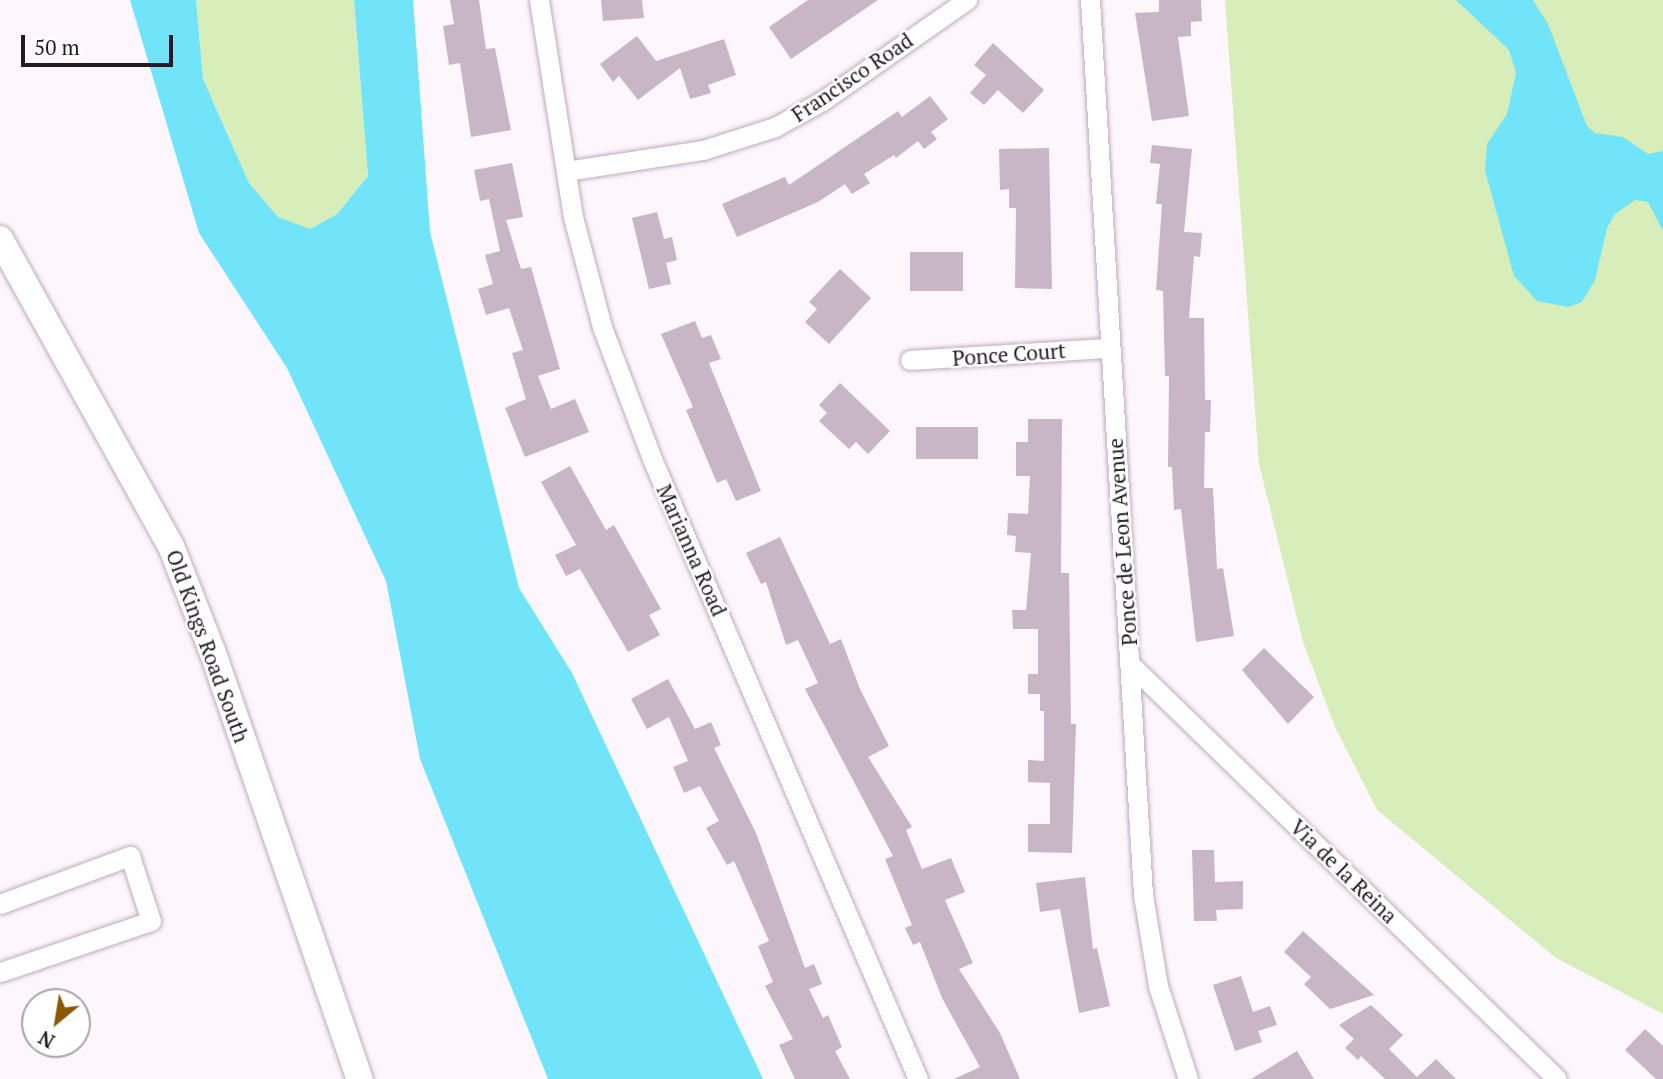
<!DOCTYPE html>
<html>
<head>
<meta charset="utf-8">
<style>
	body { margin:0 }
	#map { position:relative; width:1663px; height:1079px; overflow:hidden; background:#fef6fd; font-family:"PT Serif",serif }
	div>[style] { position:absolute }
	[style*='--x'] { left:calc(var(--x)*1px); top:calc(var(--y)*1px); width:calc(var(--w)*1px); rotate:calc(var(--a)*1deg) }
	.green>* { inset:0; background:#d7edba }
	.water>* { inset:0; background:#71e4fa }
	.building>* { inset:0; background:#c8b5c6; transform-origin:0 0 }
	.roads { filter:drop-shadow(0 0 2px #bdabbb) drop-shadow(0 0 2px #bdabbb) }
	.street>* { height:19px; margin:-9.5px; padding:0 9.5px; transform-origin:9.5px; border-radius:9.5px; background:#fff }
	.secondary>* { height:26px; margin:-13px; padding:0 13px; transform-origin:13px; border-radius:13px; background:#fff }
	span { translate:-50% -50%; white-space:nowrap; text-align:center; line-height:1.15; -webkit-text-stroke:5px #fff; paint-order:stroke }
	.street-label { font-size:21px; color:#221b21 }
	.north { position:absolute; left:21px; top:988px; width:70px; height:70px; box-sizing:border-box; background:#fff; border:2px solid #a7a4a6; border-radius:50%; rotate:210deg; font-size:19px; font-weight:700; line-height:28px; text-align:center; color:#221b21 }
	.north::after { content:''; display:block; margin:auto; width:24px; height:32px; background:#8a5901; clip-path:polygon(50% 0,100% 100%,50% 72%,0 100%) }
	.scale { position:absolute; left:21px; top:35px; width:152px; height:32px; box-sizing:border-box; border:4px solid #221b21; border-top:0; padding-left:9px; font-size:21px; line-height:24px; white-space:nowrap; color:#221b21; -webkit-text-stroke:5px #fff; paint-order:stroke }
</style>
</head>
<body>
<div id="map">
	<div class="green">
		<i style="clip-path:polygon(196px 0,354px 0,368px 176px,337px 214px,310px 229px,278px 217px,249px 183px,203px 79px)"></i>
		<i style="clip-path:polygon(1225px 0,1663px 0,1663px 1014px,1556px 958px,1377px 810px,1335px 727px,1303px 642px,1259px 464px)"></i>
	</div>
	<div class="water">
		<i style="clip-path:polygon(130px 0,196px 0,203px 79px,249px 183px,278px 217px,310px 229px,337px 214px,368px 176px,354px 0,413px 0,430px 232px,519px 588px,572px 673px,763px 1079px,548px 1079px,420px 759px,386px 581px,287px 368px,199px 233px)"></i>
		<i style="clip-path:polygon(1456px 0,1533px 0,1548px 24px,1587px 126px,1595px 133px,1623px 137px,1648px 154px,1663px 151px,1663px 231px,1648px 202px,1635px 200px,1615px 214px,1607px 228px,1595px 280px,1582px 302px,1568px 307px,1537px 301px,1514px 276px,1485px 170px,1487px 144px,1507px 114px,1516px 73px,1509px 50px)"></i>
	</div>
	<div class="building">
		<i style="clip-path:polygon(450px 0,479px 0,486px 49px,495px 48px,511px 130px,471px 137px,460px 63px,449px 65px,443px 26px,454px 24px)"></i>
		<i style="clip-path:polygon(601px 0,642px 0,644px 18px,603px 21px)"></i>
		<i style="clip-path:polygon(808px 0,878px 0,791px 59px,769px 27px)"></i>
		<i style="clip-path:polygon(1159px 0,1201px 0,1202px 21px,1191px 22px,1191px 36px,1178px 37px,1189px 116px,1152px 121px,1135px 13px,1159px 12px)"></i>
		<i style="clip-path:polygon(637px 36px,656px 61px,724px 39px,736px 75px,708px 85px,711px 93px,690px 99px,680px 68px,638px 100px,619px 76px,613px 82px,600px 64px)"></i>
		<i style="clip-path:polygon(993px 43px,1044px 90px,1023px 113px,998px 90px,984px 105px,970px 93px,986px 75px,974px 65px)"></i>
		<i style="clip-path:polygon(930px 96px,948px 119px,931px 132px,937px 139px,924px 149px,918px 141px,896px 158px,894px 155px,864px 174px,870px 183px,852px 194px,845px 184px,818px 202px,737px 237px,722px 204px,785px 177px,789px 185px,898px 111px,902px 117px)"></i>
		<i style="clip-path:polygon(1152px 145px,1192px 149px,1184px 232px,1202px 233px,1200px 257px,1194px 256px,1189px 318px,1204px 318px,1205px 400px,1211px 400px,1210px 432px,1205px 432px,1204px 488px,1213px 488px,1217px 569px,1223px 568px,1234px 636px,1196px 642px,1181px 509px,1174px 510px,1172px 467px,1168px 467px,1169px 376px,1165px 376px,1163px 291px,1156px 290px,1162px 204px,1156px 204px,1160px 164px,1150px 163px)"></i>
		<i style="clip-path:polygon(1049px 148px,1052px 289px,1015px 288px,1016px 208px,1009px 208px,1009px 189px,1000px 190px,999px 149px)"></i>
		<i style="clip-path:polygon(512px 163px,523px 217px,506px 220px,521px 269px,531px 267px,560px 369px,538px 376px,551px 409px,575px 399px,589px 432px,525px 457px,505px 408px,526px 399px,512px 353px,523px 350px,509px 308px,486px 315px,478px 289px,493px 284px,485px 255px,500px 251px,489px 199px,480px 201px,474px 170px)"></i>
		<i style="clip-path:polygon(657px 212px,664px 239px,672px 237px,677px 260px,666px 263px,671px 284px,649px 289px,632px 218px)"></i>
		<i style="left:910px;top:252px;width:53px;height:39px"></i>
		<i style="clip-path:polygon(840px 269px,871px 298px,829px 344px,805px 322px,817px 309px,809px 302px)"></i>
		<i style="clip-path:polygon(695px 321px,702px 338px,711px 335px,721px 359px,709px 363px,761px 491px,736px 501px,726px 479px,717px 483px,686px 410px,693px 407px,661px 334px)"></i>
		<i style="clip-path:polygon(840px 383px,890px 431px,868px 454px,856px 442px,849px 449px,819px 421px,827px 413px,819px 405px)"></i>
		<i style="clip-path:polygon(1028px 419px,1062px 419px,1061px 573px,1069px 573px,1071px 724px,1076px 724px,1072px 853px,1028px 852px,1028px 824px,1050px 824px,1050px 783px,1028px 782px,1028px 760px,1044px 761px,1044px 711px,1040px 711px,1040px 694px,1028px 694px,1028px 674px,1038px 674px,1038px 629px,1013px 629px,1012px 610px,1026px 610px,1031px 553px,1015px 552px,1016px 536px,1007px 535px,1008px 513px,1028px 514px,1030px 476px,1016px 476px,1016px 442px,1028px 442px)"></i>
		<i style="left:978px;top:427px;width:32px;height:62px;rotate:90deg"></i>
		<i style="clip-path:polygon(570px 466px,606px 530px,614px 525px,661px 609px,649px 615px,660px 635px,628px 652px,580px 569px,566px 576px,555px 555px,576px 545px,541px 482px)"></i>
		<i style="clip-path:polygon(780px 537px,830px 644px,841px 639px,860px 689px,889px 746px,868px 757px,912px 827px,906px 830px,922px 869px,951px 858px,965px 892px,945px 900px,973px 963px,959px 969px,1000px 1033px,1020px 1079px,954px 1079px,980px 1067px,942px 998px,920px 942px,913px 945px,905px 928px,912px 925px,885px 859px,893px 856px,805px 689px,818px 683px,798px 640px,786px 645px,766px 582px,761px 584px,746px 553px)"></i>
		<i style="clip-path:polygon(1264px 648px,1314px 697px,1288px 724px,1242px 670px)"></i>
		<i style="clip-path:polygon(668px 679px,695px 729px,711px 722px,721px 745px,714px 748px,756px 833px,805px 968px,814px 964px,822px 984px,809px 989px,823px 1018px,828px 1015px,842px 1047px,835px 1051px,850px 1079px,795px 1079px,779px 1045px,793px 1039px,765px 986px,773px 982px,758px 946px,769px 941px,734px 861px,727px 865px,706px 828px,719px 821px,700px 786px,684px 793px,673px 767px,688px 761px,669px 717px,647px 729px,631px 699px)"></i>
		<i style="clip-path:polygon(1192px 850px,1214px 850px,1215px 882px,1243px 881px,1243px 909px,1216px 910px,1217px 921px,1194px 921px)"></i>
		<i style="clip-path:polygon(1085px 877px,1093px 949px,1097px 948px,1110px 1006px,1079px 1013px,1060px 909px,1040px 912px,1036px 883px)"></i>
		<i style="clip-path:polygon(1303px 931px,1374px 995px,1330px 1009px,1304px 984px,1311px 977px,1284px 952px)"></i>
		<i style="clip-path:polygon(1241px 976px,1253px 1012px,1270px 1006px,1277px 1025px,1258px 1031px,1262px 1042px,1235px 1051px,1213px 985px)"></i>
		<i style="clip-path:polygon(1371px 1005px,1403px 1035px,1389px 1049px,1417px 1077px,1436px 1059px,1456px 1079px,1385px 1079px,1361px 1056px,1358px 1060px,1345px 1048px,1354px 1039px,1339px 1025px)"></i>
		<i style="clip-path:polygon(1645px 1029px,1663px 1046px,1663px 1079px,1656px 1079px,1625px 1050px)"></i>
		<i style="clip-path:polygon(1297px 1051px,1314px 1079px,1251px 1079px)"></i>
	</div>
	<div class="roads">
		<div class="street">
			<i style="--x:539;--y:0;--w:220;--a:81.1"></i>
			<i style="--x:573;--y:217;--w:114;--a:75.2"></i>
			<i style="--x:602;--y:327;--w:143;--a:69.2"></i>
			<i style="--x:653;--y:461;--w:672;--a:66.79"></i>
			<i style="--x:1090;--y:0;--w:897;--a:86.61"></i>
			<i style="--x:1143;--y:895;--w:92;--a:80.6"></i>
			<i style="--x:1158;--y:986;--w:98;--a:72.1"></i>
			<i style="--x:566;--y:171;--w:139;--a:-8.7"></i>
			<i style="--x:703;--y:150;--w:76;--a:-17.7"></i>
			<i style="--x:775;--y:127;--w:54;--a:-29"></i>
			<i style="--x:822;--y:101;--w:177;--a:-34.9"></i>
			<i style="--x:910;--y:360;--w:199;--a:-3.5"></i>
			<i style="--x:1130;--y:664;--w:595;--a:44.18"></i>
			<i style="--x:0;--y:904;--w:139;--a:-20.3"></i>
			<i style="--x:130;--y:856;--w:68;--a:72.1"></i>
			<i style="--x:151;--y:921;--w:159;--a:161.3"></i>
		</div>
		<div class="secondary">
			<i style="--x:0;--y:239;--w:351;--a:60.9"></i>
			<i style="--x:171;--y:546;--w:115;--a:68.6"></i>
			<i style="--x:213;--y:653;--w:451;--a:71"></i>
		</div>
	</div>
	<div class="street-label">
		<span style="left:852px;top:77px;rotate:-34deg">Francisco Road</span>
		<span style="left:1009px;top:354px;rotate:-4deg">Ponce Court</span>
		<span style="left:1122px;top:542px;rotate:-94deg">Ponce de Leon Avenue</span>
		<span style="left:692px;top:550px;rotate:66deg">Marianna Road</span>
		<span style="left:208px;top:646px;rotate:70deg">Old Kings Road South</span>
		<span style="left:1344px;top:871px;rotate:44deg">Via de la Reina</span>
	</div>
	<div class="north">N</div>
	<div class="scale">50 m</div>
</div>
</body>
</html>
